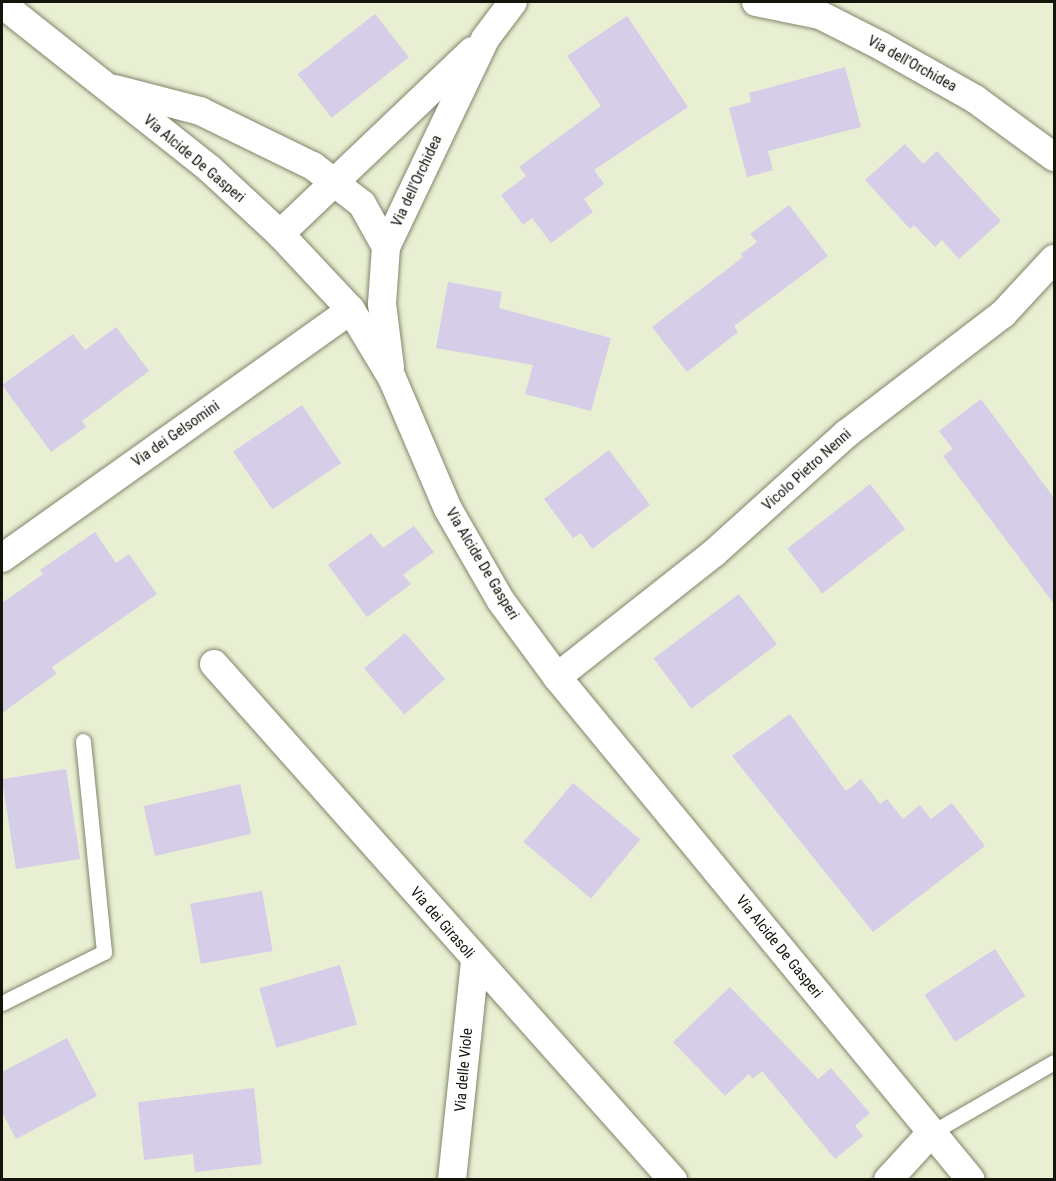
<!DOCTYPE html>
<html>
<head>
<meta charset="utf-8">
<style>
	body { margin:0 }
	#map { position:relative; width:1056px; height:1181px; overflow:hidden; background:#e8efd2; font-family:"Roboto Condensed",sans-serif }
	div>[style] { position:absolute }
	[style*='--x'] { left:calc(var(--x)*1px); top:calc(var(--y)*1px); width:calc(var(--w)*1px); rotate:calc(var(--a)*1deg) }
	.building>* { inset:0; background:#d6cde9; transform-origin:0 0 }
	.roads { filter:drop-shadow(0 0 2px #80866c) drop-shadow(0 0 2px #80866c) }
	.service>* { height:15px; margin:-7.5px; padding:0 7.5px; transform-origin:7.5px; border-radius:7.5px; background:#fff }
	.minor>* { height:28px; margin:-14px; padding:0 14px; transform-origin:14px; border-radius:14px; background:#fff }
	span { translate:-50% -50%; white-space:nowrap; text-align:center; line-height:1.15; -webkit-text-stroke:4.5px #fff; paint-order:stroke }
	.street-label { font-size:15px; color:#13150b }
	.frame { position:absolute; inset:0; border:3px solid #13150b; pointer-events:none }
</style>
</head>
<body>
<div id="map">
	<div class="building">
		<i style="left:375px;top:14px;width:55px;height:98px;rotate:52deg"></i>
		<i style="clip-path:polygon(627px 16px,688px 107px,594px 170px,604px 184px,584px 199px,593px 212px,551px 243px,532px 218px,523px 225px,501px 195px,526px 176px,519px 167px,601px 106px,567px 56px)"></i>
		<i style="clip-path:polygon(845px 67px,861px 127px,768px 151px,773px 170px,747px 177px,729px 108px,751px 102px,749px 93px)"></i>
		<i style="clip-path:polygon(905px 144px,923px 164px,937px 151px,1001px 221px,959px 259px,942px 240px,935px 247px,914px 225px,910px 229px,865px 180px)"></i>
		<i style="clip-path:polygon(789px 205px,828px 256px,734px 326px,738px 332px,687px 372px,652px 327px,743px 257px,741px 254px,757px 242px,750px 234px)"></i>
		<i style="clip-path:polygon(448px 282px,502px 292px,499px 308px,611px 338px,591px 411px,525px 394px,533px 365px,436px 348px)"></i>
		<i style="clip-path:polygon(116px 327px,149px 371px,82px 421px,86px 427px,51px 452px,2px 385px,73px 334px,85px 350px)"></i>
		<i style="clip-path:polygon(981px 399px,1054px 498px,1054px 604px,943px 456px,953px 449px,939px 431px)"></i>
		<i style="left:302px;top:405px;width:70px;height:83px;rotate:56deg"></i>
		<i style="clip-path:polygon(609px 450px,650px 505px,592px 549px,581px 533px,573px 538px,544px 499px)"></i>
		<i style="left:870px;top:484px;width:57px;height:105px;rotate:52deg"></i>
		<i style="clip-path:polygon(414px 526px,434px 552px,403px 575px,411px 584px,367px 617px,328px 565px,371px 533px,383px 548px)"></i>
		<i style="clip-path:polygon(95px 532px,116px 563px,129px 554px,157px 594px,52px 667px,56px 674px,2px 713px,2px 603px,43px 574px,40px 570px)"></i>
		<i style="left:739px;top:594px;width:63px;height:107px;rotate:53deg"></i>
		<i style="left:405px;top:633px;width:61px;height:54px;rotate:49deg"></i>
		<i style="clip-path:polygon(790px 714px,846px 791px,861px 779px,880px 804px,887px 799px,903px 819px,920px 805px,931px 819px,952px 803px,985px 846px,873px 932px,732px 756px)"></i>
		<i style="left:66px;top:769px;width:91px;height:65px;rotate:81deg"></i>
		<i style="left:573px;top:783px;width:88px;height:77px;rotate:40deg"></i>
		<i style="left:240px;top:784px;width:51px;height:99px;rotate:77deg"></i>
		<i style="left:262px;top:891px;width:61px;height:73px;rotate:80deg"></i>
		<i style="left:995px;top:949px;width:56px;height:84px;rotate:57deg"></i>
		<i style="left:340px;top:965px;width:62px;height:84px;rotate:74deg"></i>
		<i style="clip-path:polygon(730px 987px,818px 1079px,831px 1068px,870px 1113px,855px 1126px,863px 1136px,835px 1159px,762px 1071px,753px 1079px,749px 1074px,725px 1096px,673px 1042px)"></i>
		<i style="clip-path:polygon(67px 1038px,97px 1096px,16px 1139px,2px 1112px,2px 1072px)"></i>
		<i style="clip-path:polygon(254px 1088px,262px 1164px,195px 1172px,193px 1154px,144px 1160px,138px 1102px)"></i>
	</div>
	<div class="roads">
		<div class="service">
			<i style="--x:2;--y:1003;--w:114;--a:-26.6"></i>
			<i style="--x:104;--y:952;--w:212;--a:-95.7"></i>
			<i style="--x:931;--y:1133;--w:142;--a:-30"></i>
		</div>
		<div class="minor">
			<i style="--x:756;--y:2;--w:65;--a:11.5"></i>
			<i style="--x:820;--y:15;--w:68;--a:26.9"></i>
			<i style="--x:881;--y:46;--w:108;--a:29.4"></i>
			<i style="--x:975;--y:99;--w:98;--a:36.3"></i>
			<i style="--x:2;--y:4;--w:265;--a:38.4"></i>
			<i style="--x:210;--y:169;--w:96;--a:42.9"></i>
			<i style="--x:280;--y:234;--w:104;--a:46.9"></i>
			<i style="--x:351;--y:310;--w:79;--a:58.9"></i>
			<i style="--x:392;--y:378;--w:142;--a:66.9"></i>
			<i style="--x:448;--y:509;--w:106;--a:60.1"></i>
			<i style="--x:501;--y:601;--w:94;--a:53.6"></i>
			<i style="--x:557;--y:677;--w:651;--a:50.54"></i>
			<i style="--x:115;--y:89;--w:88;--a:14.5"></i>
			<i style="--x:200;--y:111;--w:126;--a:26"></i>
			<i style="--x:313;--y:166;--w:62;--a:37.8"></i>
			<i style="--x:362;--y:204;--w:49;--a:60.8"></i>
			<i style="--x:280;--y:234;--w:265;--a:-43.6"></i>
			<i style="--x:390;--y:367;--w:64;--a:-97.2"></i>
			<i style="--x:382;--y:304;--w:57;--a:-86"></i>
			<i style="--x:386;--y:247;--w:230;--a:-64.5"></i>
			<i style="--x:485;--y:39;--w:46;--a:-52.9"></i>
			<i style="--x:2;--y:558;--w:428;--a:-35.4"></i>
			<i style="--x:214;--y:664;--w:691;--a:48.35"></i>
			<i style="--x:557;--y:677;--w:200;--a:-38.3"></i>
			<i style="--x:714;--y:553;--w:178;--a:-42"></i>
			<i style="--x:846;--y:434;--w:198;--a:-37.4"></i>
			<i style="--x:1003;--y:314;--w:75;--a:-47.2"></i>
			<i style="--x:452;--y:1180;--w:221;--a:-84"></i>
			<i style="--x:888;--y:1180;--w:64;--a:-47.5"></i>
		</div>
	</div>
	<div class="street-label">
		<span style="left:912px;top:64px;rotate:29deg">Via dell'Orchidea</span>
		<span style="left:194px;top:159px;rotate:40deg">Via Alcide De Gasperi</span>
		<span style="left:417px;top:181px;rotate:-65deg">Via dell'Orchidea</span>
		<span style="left:176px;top:434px;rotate:-35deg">Via dei Gelsomini</span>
		<span style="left:807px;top:470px;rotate:-42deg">Vicolo Pietro Nenni</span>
		<span style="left:482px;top:564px;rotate:59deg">Via Alcide De Gasperi</span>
		<span style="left:442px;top:923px;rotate:49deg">Via dei Girasoli</span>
		<span style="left:779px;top:947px;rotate:51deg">Via Alcide De Gasperi</span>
		<span style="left:464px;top:1070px;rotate:-85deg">Via delle Viole</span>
	</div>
	<div class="frame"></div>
</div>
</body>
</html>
